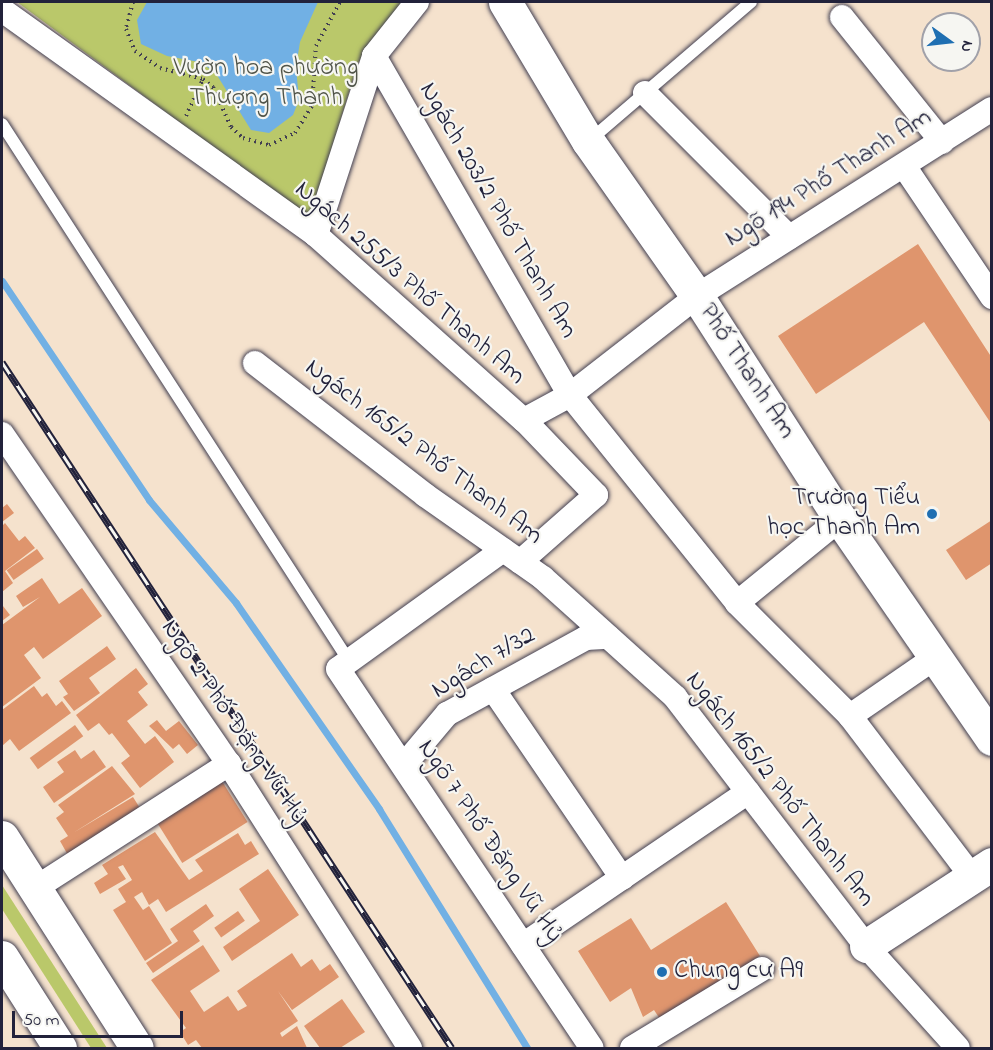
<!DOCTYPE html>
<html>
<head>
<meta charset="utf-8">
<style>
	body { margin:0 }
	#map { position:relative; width:993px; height:1050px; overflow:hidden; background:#f5e2cd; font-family:"Indie Flower",sans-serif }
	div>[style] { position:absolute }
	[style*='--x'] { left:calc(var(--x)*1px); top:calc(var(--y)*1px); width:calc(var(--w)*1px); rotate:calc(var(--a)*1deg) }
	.green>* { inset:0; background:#bac86a }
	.water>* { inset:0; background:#71b0e4 }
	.stream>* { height:7px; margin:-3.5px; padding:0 3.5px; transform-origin:3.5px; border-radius:3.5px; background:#71b0e4 }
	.building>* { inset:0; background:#df956d; transform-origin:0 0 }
	.path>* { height:4px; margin-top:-2px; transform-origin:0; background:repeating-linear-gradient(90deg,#423f51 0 1.5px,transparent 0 6px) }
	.roads { filter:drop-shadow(0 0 2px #423f51) drop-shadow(0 0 2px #423f51) }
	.lane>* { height:12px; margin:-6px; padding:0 6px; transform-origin:6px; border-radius:6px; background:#fff }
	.street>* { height:24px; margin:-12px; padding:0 12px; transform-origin:12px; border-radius:12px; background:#fff }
	.secondary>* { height:33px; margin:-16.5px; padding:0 16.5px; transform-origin:16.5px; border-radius:16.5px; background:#fff }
	.primary>* { height:33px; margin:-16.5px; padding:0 16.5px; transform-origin:16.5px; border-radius:16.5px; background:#fff }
	.rail>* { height:7px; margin-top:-3.5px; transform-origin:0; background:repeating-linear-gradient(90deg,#f6f6f2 0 14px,#22223b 0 28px); box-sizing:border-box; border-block:2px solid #22223b }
	.dots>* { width:16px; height:16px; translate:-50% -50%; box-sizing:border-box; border:3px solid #f6f6f2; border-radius:50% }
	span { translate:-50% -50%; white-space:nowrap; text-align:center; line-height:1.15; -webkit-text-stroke:4.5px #f6f6f2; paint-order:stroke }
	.park-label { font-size:26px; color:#505449 }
	.street-label { font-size:26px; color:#22223b }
	.poi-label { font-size:26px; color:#22223b }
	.right { translate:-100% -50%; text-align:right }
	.left { translate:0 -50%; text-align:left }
	.frame { position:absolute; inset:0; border:3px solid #22223b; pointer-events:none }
	.north { position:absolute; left:921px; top:12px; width:60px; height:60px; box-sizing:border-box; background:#f6f6f2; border:2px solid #a1a1a9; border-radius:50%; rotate:105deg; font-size:16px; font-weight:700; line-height:24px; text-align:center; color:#22223b }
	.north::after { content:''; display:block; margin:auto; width:21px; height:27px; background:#1f6fb2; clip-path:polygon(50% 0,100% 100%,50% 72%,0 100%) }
	.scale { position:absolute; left:12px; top:1011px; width:171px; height:27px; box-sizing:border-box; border:3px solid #22223b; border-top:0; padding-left:8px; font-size:18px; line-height:21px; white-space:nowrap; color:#22223b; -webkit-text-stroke:4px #f6f6f2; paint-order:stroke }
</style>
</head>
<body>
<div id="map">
	<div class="green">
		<i style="clip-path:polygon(17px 2px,402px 2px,358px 63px,310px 219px)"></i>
		<i style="clip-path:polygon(2px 885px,107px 1048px,91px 1048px,2px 909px)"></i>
	</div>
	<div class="water">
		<i style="clip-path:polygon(147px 2px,318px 2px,300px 42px,296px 67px,299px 100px,293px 115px,269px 133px,251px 130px,215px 72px,199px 62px,167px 56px,141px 44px,137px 20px)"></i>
	</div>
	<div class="stream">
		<i style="--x:2;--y:281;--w:264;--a:56.1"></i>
		<i style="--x:149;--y:500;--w:135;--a:49.8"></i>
		<i style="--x:236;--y:603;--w:251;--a:55.2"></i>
		<i style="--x:379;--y:809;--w:281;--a:58.2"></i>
	</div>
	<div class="building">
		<i style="clip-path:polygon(918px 244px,992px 358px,992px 425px,924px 322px,816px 394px,778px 336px)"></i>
		<i style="clip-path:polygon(7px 504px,14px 513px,2px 522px,2px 508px)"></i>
		<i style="clip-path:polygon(992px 520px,992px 563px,966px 580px,946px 550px)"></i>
		<i style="clip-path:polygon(5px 523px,19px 541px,25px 536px,35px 548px,5px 571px,13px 583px,2px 592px,2px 526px)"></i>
		<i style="left:37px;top:549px;width:12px;height:37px;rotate:55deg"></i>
		<i style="clip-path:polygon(42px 578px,59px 604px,82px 588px,102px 616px,43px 659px,34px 647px,24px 655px,41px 678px,2px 707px,2px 625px,40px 597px,23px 607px,16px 596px)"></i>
		<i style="clip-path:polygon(3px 606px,10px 615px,2px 621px,2px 607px)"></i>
		<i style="clip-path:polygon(107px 646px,116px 659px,89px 678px,100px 693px,74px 711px,63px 697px,68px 694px,59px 681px)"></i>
		<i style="clip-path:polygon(136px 668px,148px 684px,138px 692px,148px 705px,127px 721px,145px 744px,155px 736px,174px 762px,140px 788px,121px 763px,130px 756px,112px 733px,109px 735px,99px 723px,88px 731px,76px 715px)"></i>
		<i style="clip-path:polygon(34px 686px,42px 697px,47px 693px,56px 706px,62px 701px,71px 713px,19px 751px,10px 739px,2px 746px,2px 710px)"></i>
		<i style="clip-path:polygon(157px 720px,166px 731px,179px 721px,198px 745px,187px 754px,179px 744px,173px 749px,149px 726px)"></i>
		<i style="left:75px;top:725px;width:14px;height:56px;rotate:54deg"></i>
		<i style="clip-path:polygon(75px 750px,81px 759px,94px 750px,106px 767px,54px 803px,43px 787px,64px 772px,57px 762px)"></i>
		<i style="clip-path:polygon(112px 766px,135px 794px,73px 833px,133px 797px,143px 813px,69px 857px,60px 841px,68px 836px,56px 818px,64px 812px,58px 805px)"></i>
		<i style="left:220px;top:778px;width:52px;height:77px;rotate:58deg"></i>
		<i style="clip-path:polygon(155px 832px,189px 880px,203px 871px,195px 860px,238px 833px,245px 845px,251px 841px,259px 854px,166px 912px,158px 899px,149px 905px,142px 892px,134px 897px,143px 910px,149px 906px,172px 943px,145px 961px,113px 910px,126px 902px,118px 889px,132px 880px,123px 865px,118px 867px,126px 879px,100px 894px,94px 883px,108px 874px,102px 865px)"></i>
		<i style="clip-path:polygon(268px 869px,299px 915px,232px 961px,223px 947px,260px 921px,239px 889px)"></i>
		<i style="clip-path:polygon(726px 902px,760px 956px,660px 1019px,654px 1010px,643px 1017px,631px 988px,610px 1002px,578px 951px,631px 918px,651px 950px)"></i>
		<i style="clip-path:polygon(206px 904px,214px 916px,193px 931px,200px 941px,153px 973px,146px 963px,178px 941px,170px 929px)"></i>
		<i style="left:238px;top:911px;width:12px;height:29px;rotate:55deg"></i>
		<i style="clip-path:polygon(203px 945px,220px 971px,190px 991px,204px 1012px,228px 996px,238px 1011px,247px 1006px,237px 991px,292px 953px,301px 967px,312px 959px,320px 971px,330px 964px,339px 977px,292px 1010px,278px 991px,298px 1021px,280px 1033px,282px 1037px,297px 1026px,307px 1048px,202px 1048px,196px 1040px,188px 1045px,180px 1032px,186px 1028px,151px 980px)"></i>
		<i style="clip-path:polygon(342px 999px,365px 1032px,340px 1048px,320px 1048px,304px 1026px)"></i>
	</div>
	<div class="path">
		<i style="--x:133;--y:2;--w:28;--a:105"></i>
		<i style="--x:126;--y:29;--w:24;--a:68"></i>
		<i style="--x:135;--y:51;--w:30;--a:34"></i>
		<i style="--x:160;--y:68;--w:44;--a:14.3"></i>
		<i style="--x:203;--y:79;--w:13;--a:39"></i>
		<i style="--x:213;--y:87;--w:44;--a:65.8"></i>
		<i style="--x:231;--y:127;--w:16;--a:43"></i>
		<i style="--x:243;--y:138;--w:27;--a:15"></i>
		<i style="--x:269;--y:145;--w:29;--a:-25"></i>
		<i style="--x:295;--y:133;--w:32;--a:-58"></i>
		<i style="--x:312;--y:106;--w:60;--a:-86.2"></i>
		<i style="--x:316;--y:46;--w:50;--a:-61.4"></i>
		<i style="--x:186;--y:116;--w:41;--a:-65.3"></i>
	</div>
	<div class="roads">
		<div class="lane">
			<i style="--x:2;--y:124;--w:639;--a:57.13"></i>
			<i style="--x:590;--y:140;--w:212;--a:-40.6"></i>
		</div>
		<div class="street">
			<i style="--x:2;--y:10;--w:386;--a:35.6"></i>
			<i style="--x:316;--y:235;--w:278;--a:41.7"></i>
			<i style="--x:524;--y:420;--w:104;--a:46.2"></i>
			<i style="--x:596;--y:495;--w:101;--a:138.6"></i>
			<i style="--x:842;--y:17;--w:160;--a:51.3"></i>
			<i style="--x:374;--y:56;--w:392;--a:60"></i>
			<i style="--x:570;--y:395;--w:267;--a:51.2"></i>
			<i style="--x:737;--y:603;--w:160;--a:45"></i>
			<i style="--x:850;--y:716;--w:202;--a:52.8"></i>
			<i style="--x:645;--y:93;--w:204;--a:45"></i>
			<i style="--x:904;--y:166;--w:158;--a:56.1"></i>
			<i style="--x:316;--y:235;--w:188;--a:-72"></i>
			<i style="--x:374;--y:56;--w:69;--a:-51.5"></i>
			<i style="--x:255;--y:363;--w:215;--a:37.8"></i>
			<i style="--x:425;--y:495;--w:144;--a:35.1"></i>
			<i style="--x:543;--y:578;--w:178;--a:42"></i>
			<i style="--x:675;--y:697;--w:314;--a:52.5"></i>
			<i style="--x:866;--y:946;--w:137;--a:48"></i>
			<i style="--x:524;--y:420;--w:52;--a:-28.5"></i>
			<i style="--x:570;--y:395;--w:161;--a:-37.9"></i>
			<i style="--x:697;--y:296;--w:349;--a:-32.4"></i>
			<i style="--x:2;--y:434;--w:401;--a:55.5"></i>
			<i style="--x:229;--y:764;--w:337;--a:57.5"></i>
			<i style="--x:503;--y:550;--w:203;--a:144.2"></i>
			<i style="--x:338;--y:669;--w:456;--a:56.2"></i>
			<i style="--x:737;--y:603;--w:133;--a:-39.2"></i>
			<i style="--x:493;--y:689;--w:229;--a:55.7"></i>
			<i style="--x:850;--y:716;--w:101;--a:-34.5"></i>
			<i style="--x:404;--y:765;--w:67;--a:-49.9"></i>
			<i style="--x:447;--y:714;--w:158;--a:-28.7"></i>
			<i style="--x:586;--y:638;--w:22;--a:-3"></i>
			<i style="--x:34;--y:889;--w:232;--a:-32.7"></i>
			<i style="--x:523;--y:945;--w:272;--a:-34.2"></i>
			<i style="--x:632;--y:1048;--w:152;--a:-31.3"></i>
		</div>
		<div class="secondary">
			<i style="--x:505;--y:2;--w:162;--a:59.2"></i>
			<i style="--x:588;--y:141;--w:189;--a:54.9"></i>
			<i style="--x:697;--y:296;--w:265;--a:57.3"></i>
			<i style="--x:840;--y:519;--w:267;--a:55.4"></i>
			<i style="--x:866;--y:946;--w:150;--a:-33.1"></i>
		</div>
		<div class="primary">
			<i style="--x:2;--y:837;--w:250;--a:57.4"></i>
			<i style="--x:2;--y:957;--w:108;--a:57.5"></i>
		</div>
	</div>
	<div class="rail">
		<i style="--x:2;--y:362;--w:820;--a:56.74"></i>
	</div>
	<div class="dots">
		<i style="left:932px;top:514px;background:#1f6fb2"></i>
		<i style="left:662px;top:972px;background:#1f6fb2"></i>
	</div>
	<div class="park-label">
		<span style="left:266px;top:84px">Vườn hoa phường<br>Thượng Thanh</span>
	</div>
	<div class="street-label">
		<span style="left:829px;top:179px;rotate:-32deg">Ngõ 194 Phố Thanh Am</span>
		<span style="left:497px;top:211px;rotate:60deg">Ngách 203/2 Phố Thanh Am</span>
		<span style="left:409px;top:284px;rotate:41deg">Ngách 255/3 Phố Thanh Am</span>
		<span style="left:746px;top:372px;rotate:57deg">Phố Thanh Am</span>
		<span style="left:423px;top:453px;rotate:37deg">Ngách 165/2 Phố Thanh Am</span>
		<span style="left:484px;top:664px;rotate:-31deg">Ngách 7/32</span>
		<span style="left:233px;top:723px;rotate:56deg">Ngõ 2 Phố Đặng Vũ Hỷ</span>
		<span style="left:779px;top:790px;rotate:52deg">Ngách 165/2 Phố Thanh Am</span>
		<span style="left:489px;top:842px;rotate:56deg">Ngõ 7 Phố Đặng Vũ Hỷ</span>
	</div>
	<div class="poi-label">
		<span class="right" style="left:920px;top:514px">Trường Tiểu<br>học Thanh Am</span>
		<span class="left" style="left:674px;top:972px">Chung cư A9</span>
	</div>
	<div class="frame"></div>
	<div class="north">N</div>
	<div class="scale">50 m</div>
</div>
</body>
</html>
